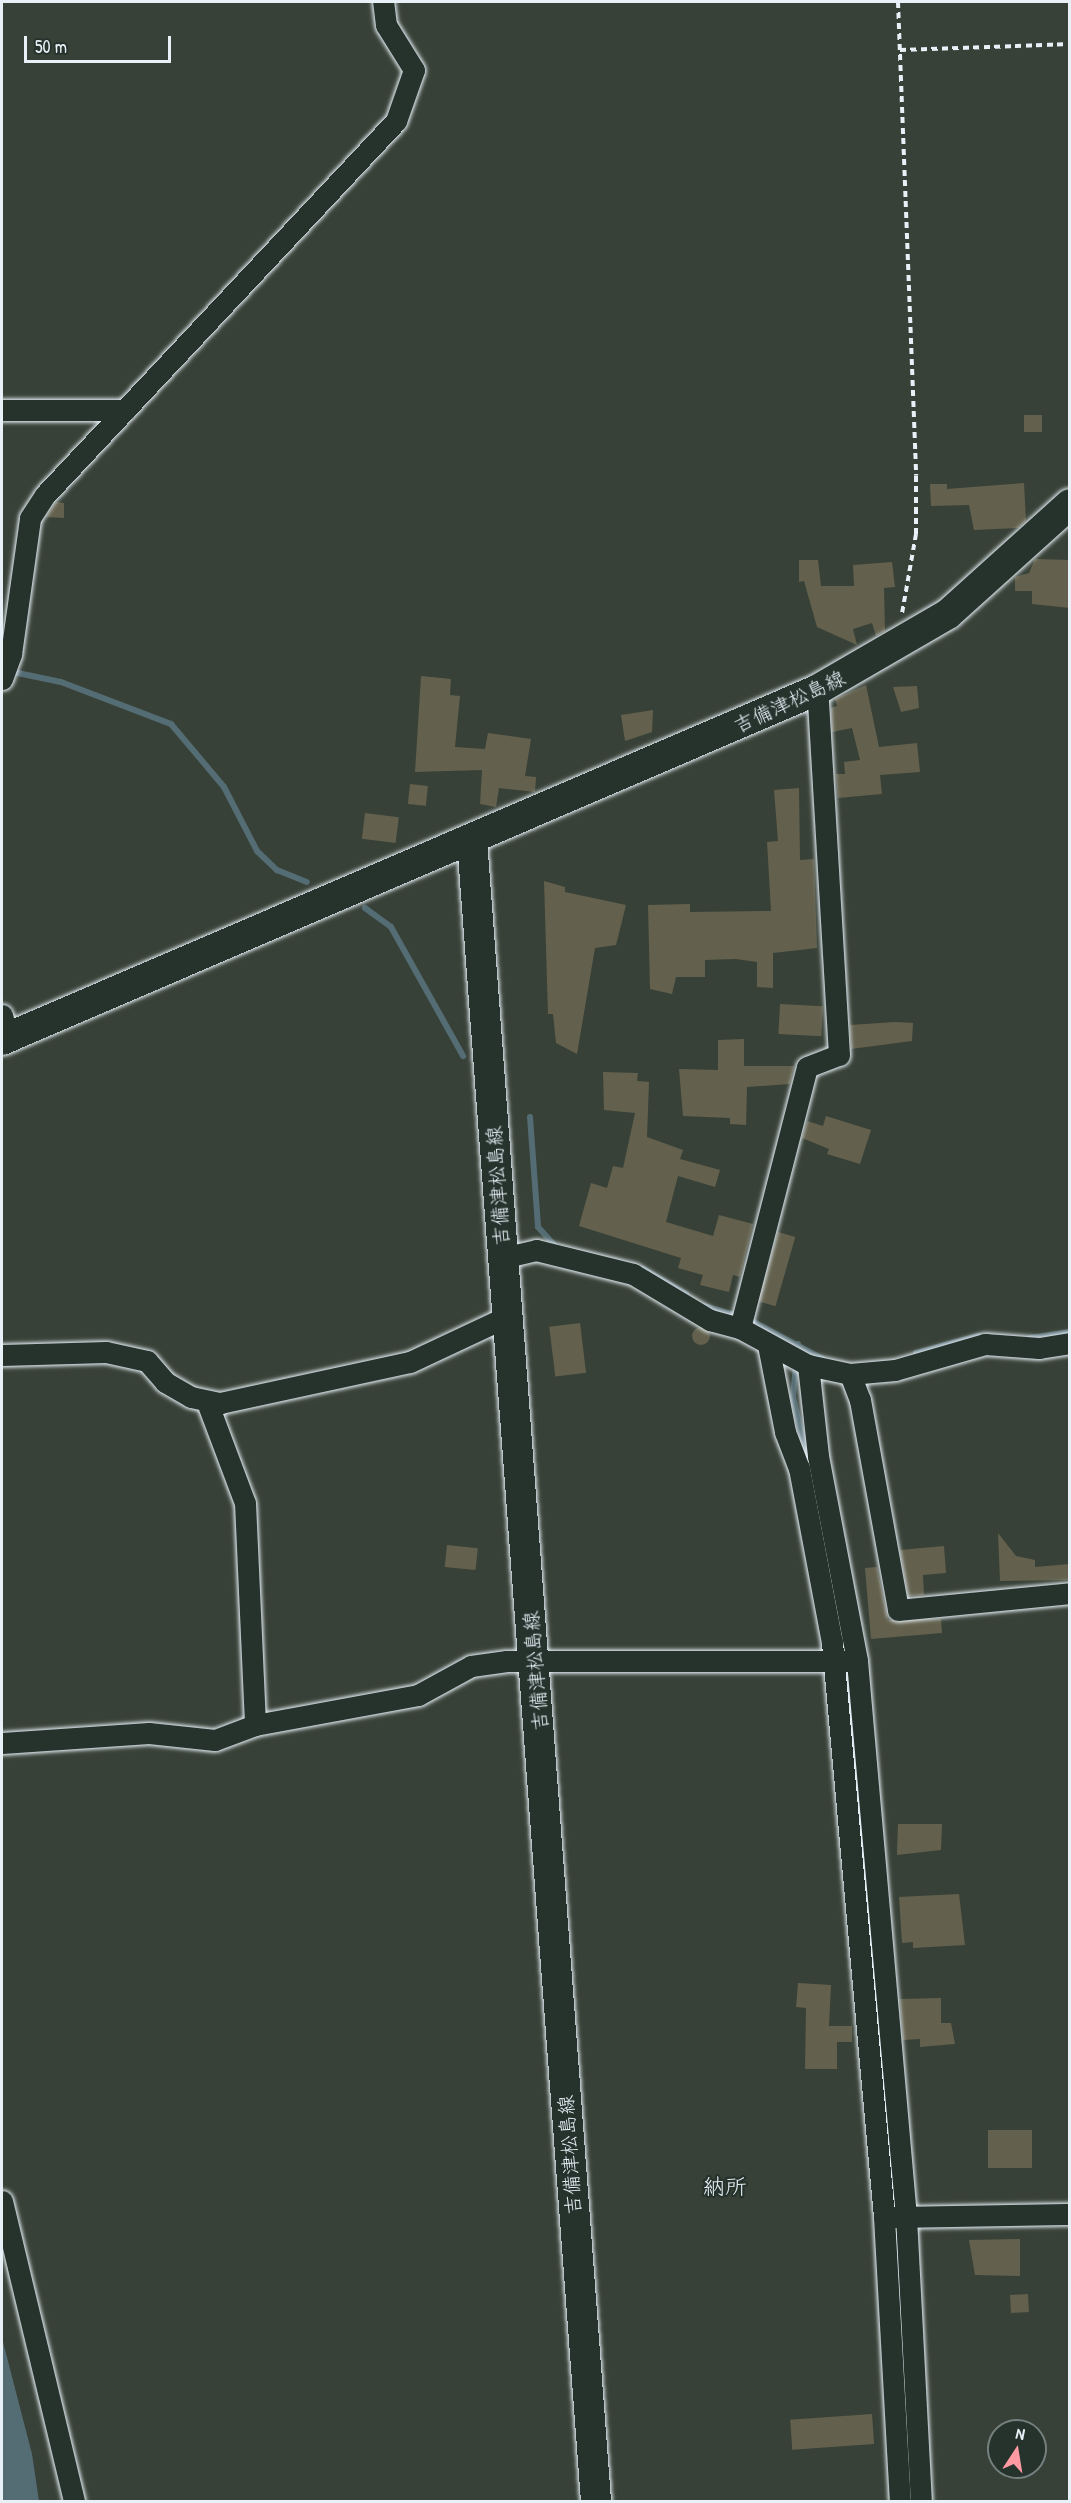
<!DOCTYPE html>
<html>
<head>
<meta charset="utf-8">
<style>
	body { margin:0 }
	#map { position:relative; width:1071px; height:2503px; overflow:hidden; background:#384137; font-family:"Patrick Hand","Klee One",sans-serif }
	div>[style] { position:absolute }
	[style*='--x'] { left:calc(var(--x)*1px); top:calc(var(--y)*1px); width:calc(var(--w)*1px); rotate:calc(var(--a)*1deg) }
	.water>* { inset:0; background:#546c73 }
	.stream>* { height:6px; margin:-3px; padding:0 3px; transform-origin:3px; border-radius:3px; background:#546c73 }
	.building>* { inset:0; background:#63614d; transform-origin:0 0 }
	.round { border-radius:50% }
	.path>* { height:4px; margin-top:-2px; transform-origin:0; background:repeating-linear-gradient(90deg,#e8f1f8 0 6px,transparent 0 10.5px) }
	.roads { filter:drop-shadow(0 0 2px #e8f1f8) drop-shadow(0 0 2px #e8f1f8) }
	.minor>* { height:21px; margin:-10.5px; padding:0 10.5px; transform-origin:10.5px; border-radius:10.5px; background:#26332d }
	.secondary>* { height:30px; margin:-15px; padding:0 15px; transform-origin:15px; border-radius:15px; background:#26332d }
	span { translate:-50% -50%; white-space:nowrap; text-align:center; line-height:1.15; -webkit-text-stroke:4.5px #26332d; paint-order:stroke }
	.street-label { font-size:20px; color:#e8f1f8 }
	.quarter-label { font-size:22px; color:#e8f1f8 }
	.frame { position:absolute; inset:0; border:3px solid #e8f1f8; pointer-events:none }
	.north { position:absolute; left:987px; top:2419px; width:60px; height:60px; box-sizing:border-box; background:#26332d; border:2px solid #747f7e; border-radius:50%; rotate:12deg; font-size:16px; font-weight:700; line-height:24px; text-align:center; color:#e8f1f8 }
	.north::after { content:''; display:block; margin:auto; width:21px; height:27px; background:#ff9aa2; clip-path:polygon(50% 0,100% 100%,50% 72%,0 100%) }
	.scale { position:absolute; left:24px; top:36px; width:147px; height:27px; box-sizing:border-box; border:3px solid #e8f1f8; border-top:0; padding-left:8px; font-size:18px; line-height:21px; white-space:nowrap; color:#e8f1f8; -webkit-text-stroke:4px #26332d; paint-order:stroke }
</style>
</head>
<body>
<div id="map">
	<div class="water">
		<i style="clip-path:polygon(2px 2338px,32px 2454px,39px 2501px,2px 2501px)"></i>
	</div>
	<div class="stream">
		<i style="--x:8;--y:671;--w:54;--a:11.7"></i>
		<i style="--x:61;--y:682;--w:118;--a:20.9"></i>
		<i style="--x:171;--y:724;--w:82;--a:49.9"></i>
		<i style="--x:224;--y:787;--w:72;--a:62.7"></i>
		<i style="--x:257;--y:851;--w:28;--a:44"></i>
		<i style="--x:277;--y:870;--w:32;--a:22"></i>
		<i style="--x:365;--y:908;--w:32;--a:36"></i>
		<i style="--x:391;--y:927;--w:148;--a:60.8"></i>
		<i style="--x:530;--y:1117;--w:110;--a:85.8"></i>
		<i style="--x:538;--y:1227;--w:27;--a:48"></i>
		<i style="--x:643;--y:1269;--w:50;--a:30.2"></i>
		<i style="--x:705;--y:1306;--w:34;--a:17"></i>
		<i style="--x:748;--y:1319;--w:85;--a:28.1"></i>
		<i style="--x:1030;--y:1338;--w:40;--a:-8.5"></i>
		<i style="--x:798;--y:1344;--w:53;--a:95.4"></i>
		<i style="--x:793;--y:1397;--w:75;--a:76.9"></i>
		<i style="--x:916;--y:1353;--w:64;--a:-15.3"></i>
		<i style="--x:842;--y:1639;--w:545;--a:84.74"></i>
		<i style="--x:895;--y:2222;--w:175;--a:86.7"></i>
	</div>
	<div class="building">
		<i style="left:1024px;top:415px;width:18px;height:17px"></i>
		<i style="clip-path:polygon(1024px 483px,1026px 521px,1018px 528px,974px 530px,969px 505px,931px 506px,930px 484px,947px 484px,947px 489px)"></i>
		<i style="clip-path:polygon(56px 502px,64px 503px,64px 518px,46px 517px)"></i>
		<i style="clip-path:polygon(1035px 559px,1070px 560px,1070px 608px,1032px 604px,1032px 591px,1015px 591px,1015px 577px,1029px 573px)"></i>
		<i style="clip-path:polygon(799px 560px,818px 560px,821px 586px,854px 586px,853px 565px,892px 562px,895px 587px,884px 588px,885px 631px,876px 636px,872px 623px,853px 629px,857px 645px,817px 627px,804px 581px,799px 582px)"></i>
		<i style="clip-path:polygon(421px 676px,451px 679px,450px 695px,460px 696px,455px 747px,485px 749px,488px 733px,531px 739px,525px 776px,536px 777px,535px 792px,499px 788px,496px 807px,480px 804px,482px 770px,415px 772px)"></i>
		<i style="clip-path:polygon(866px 685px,879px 747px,917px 743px,920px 772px,880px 775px,882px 794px,838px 798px,836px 774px,845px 774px,844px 762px,860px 760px,852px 728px,832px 732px,831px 708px,837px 706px,835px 699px)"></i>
		<i style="clip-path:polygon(917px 686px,919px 708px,901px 712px,893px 687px)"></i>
		<i style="clip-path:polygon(653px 710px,652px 732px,625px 741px,621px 715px)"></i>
		<i style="left:410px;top:784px;width:18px;height:20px;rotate:6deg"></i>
		<i style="clip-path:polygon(799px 788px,800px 860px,814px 859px,817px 948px,773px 953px,773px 988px,757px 987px,757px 962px,736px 959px,705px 960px,705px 977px,676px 977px,672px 994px,650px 989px,648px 905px,690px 904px,690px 912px,771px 911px,767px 842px,778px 841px,774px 790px)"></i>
		<i style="left:365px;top:813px;width:34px;height:26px;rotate:7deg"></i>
		<i style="clip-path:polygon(544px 881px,565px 887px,565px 892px,626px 905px,616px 945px,595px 948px,577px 1054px,556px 1043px,553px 1014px,548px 1014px)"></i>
		<i style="left:780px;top:1004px;width:43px;height:30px;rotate:3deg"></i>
		<i style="clip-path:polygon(895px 1022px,913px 1023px,912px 1041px,851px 1049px,850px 1025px)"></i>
		<i style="clip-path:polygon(744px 1039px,744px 1066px,794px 1066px,790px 1084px,747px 1087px,746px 1125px,730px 1124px,730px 1118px,683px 1116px,679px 1069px,718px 1070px,718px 1040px)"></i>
		<i style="clip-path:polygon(603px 1072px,638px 1073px,637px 1081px,649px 1082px,647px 1137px,683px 1150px,680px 1159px,720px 1170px,715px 1187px,678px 1176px,666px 1222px,713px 1236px,719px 1215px,753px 1224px,740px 1277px,733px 1275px,729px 1292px,700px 1285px,703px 1275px,678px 1268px,681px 1258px,579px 1226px,591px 1183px,607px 1188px,613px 1166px,623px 1168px,635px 1113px,604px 1110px)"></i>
		<i style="clip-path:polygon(826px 1116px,871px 1130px,860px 1164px,827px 1154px,829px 1149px,802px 1138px,807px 1121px,823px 1126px)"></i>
		<i style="left:778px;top:1232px;width:18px;height:72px;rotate:16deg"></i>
		<i style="left:580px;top:1323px;width:50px;height:31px;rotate:83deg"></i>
		<i class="round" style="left:692px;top:1327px;width:18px;height:18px"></i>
		<i style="clip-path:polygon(998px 1533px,1016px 1556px,1035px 1560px,1035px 1567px,1070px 1564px,1070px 1580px,1000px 1581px)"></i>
		<i style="left:447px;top:1545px;width:31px;height:22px;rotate:6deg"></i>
		<i style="clip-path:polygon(944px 1546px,946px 1573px,923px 1575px,924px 1595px,908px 1596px,900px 1550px)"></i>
		<i style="clip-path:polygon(877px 1567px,888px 1620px,941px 1619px,942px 1633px,871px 1639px,865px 1568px)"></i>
		<i style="clip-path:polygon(898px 1824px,942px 1824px,941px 1850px,897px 1855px)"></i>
		<i style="clip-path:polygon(959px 1894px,965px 1945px,913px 1948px,913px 1942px,902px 1943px,899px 1897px)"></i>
		<i style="clip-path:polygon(798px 1983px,831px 1985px,829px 2026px,852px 2026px,852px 2042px,837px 2042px,837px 2069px,805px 2069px,806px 2008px,796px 2007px)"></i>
		<i style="clip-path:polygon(941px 1998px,941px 2023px,951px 2023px,955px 2044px,920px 2047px,920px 2039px,903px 2040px,900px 1999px)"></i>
		<i style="left:988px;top:2130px;width:44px;height:38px"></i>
		<i style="clip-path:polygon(1020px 2239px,1020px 2276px,975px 2275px,969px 2240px)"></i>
		<i style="left:1028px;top:2294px;width:18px;height:18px;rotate:87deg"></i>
		<i style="left:872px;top:2414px;width:30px;height:82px;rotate:86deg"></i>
	</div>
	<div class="path">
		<i style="--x:898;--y:2;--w:474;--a:87.8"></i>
		<i style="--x:916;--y:476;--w:58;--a:90"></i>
		<i style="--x:916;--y:534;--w:80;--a:100"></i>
		<i style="--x:900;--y:50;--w:170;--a:-2"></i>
	</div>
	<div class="roads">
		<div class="minor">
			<i style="--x:2;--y:410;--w:123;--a:0"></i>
			<i style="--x:2;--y:679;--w:27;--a:-70"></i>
			<i style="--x:11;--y:654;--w:137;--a:-82"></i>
			<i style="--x:30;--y:518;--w:27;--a:-57"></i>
			<i style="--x:45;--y:495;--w:513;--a:-46.82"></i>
			<i style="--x:396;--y:121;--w:54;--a:-70.6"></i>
			<i style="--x:414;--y:70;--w:53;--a:-121.9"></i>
			<i style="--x:386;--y:25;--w:23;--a:-97"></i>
			<i style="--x:2;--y:1015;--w:23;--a:75"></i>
			<i style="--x:502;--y:1258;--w:35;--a:-13"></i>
			<i style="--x:536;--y:1250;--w:100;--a:13.9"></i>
			<i style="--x:633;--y:1274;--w:90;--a:30.9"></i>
			<i style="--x:710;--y:1320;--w:31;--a:15"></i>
			<i style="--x:740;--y:1328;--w:77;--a:28.6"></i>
			<i style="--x:808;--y:1365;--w:43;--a:12.1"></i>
			<i style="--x:850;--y:1374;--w:45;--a:-5.1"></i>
			<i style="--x:895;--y:1370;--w:94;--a:-16.1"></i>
			<i style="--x:985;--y:1344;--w:54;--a:4.2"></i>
			<i style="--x:1039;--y:1348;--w:31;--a:-9"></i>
			<i style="--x:740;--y:1328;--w:269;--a:-75.6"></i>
			<i style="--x:807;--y:1067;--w:34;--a:-21"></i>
			<i style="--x:839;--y:1055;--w:366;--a:-93.4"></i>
			<i style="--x:768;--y:1345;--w:89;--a:78.9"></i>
			<i style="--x:785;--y:1432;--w:39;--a:69"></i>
			<i style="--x:799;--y:1468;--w:177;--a:79.3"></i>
			<i style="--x:832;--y:1642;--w:577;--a:84.83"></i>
			<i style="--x:884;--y:2217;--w:285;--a:86.8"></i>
			<i style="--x:2;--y:1355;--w:104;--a:-1.7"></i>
			<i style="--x:106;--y:1352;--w:42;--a:12.4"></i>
			<i style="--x:147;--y:1361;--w:28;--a:49"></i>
			<i style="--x:165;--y:1382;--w:30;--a:30"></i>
			<i style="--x:191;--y:1397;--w:30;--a:12"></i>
			<i style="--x:220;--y:1403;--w:194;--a:-12.2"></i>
			<i style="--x:410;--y:1362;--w:106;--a:-25.1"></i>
			<i style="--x:808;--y:1365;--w:92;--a:83.7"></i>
			<i style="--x:818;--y:1456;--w:209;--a:79.2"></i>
			<i style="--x:857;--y:1661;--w:558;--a:84.96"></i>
			<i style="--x:906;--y:2217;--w:285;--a:87"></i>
			<i style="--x:850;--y:1374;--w:28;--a:69"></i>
			<i style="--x:860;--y:1400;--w:213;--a:79.7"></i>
			<i style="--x:898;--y:1610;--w:173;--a:-5.6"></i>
			<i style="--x:207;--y:1402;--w:108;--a:69.4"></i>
			<i style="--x:245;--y:1503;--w:222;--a:87.4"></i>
			<i style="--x:2;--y:1743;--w:147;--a:-3.9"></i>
			<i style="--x:149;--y:1733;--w:66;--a:6.1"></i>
			<i style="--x:215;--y:1740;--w:43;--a:-20.6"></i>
			<i style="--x:255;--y:1725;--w:166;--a:-10.4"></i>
			<i style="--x:418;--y:1695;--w:60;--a:-28.7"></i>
			<i style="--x:471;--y:1666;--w:36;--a:-8"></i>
			<i style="--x:507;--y:1661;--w:341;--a:0"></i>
			<i style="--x:2;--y:2201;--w:309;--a:76.5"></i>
			<i style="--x:893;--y:2217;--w:177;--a:-1"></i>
		</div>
		<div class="secondary">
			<i style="--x:472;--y:840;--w:1667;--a:85.73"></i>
			<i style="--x:2;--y:1040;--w:887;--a:-23.24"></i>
			<i style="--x:817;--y:690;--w:151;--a:-30.1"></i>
			<i style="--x:948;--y:614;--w:164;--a:-42"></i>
		</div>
	</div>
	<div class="street-label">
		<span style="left:789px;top:701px;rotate:-25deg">吉備津松島線</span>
		<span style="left:497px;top:1186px;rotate:-94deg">吉備津松島線</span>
		<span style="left:535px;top:1671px;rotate:-95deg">吉備津松島線</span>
		<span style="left:569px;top:2155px;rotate:-94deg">吉備津松島線</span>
	</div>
	<div class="quarter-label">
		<span style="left:725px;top:2187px">納所</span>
	</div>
	<div class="frame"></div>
	<div class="north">N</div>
	<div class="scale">50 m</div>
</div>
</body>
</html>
